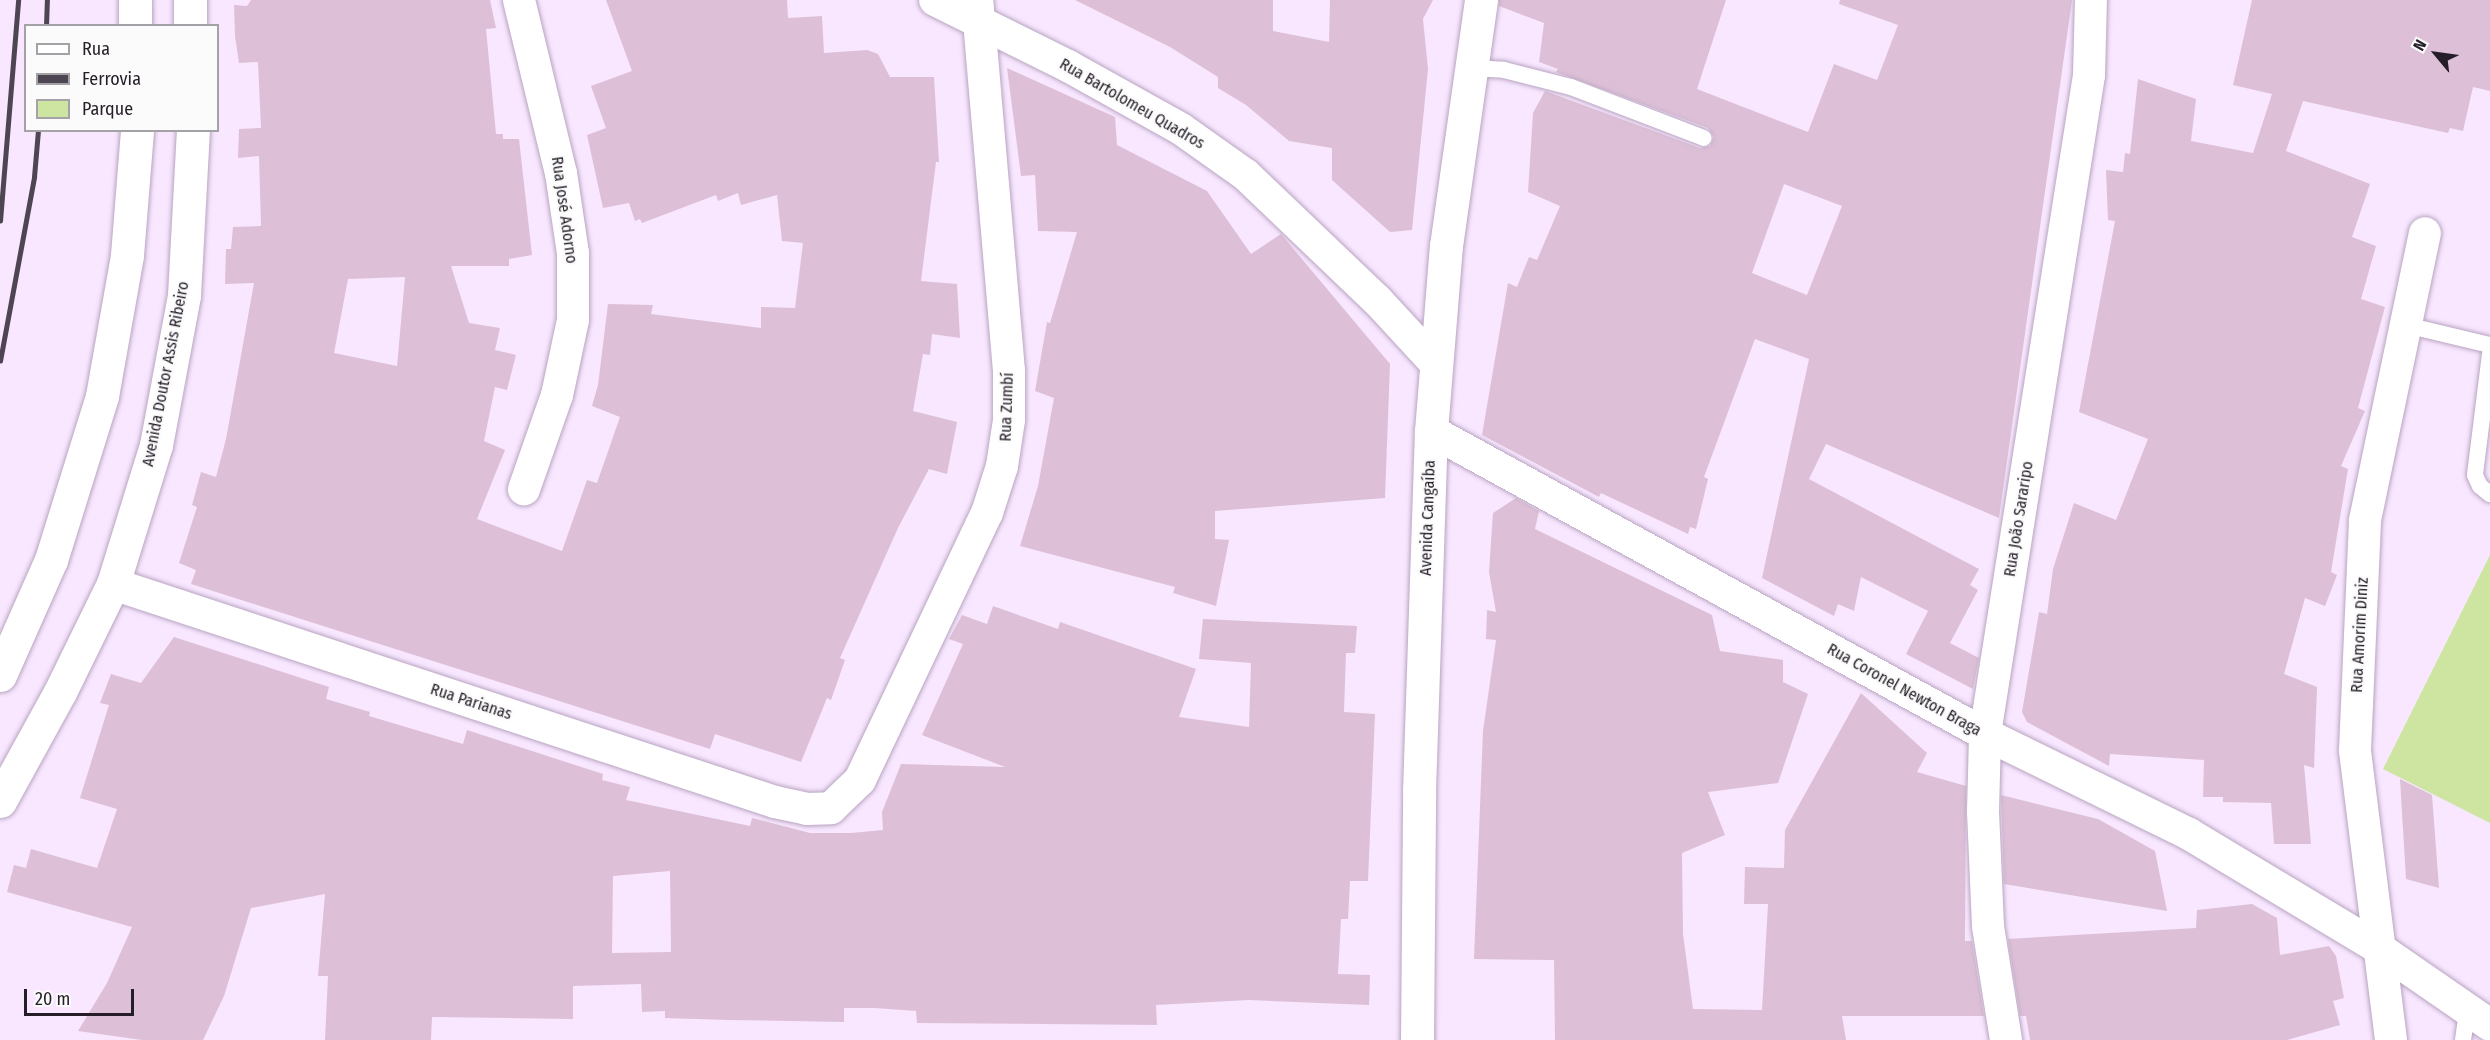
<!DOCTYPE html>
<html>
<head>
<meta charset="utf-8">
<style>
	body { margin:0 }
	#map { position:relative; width:2490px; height:1040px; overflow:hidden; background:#f8e7ff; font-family:"Fira Sans Condensed",sans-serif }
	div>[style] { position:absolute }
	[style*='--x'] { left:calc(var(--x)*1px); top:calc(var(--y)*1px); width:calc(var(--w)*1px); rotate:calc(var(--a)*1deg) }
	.green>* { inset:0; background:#cee5a2 }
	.building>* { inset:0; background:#ddc0d7 }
	.roads { filter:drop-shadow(0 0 2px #b9a4c1) drop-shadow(0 0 2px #b9a4c1) }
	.service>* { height:16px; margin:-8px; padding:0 8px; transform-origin:8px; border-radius:8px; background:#fff }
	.minor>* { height:32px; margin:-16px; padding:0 16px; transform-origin:16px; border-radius:16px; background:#fff }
	.secondary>* { height:33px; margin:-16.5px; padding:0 16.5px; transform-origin:16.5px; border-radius:16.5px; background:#fff }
	.primary>* { height:33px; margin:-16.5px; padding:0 16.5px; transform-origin:16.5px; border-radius:16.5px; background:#fff }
	.rail>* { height:4.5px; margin:-2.25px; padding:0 2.25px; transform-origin:2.25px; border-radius:2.25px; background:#4e4552 }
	span { translate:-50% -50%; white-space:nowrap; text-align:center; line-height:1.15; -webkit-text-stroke:4.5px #fbfbfb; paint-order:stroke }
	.street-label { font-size:16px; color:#251d28 }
	.legend { position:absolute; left:24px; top:24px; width:195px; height:108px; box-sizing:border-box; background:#fbfbfb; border:2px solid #a5a2a7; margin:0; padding:8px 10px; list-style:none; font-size:18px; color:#251d28 }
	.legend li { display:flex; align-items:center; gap:12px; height:30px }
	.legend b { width:30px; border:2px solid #a5a2a7 }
	.north { position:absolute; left:2406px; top:24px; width:60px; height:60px; -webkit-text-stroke:4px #fbfbfb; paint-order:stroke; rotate:299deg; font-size:16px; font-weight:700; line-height:24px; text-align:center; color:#251d28 }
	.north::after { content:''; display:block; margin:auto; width:21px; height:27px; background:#251d28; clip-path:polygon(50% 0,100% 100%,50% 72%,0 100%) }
	.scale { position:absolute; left:24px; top:989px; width:110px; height:27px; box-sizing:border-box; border:3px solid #251d28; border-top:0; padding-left:8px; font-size:18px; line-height:21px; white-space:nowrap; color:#251d28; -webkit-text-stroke:4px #fbfbfb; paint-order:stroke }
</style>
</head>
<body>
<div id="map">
	<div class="green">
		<i style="clip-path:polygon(2490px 555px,2490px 823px,2383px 769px)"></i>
	</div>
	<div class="building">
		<i style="clip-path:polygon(evenodd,251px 0,490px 0,496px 28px,486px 29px,496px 134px,503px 134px,503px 139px,519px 139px,532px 255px,509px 259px,509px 266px,451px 266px,469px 323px,500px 328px,495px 350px,516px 355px,507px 390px,495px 387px,484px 441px,505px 450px,477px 519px,562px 551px,587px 480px,597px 483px,620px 417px,592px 406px,598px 385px,608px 304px,653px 305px,651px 314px,761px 328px,761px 307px,795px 308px,803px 243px,782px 241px,777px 195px,741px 205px,738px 193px,718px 201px,716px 195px,642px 223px,640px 219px,635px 221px,629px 203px,603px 208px,587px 135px,606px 128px,591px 86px,632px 71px,606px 0,787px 0,788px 18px,822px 16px,824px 53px,867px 50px,878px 54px,890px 77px,934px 77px,939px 162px,936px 162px,921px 281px,957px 284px,960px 338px,932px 334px,930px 355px,923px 354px,913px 411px,957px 422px,947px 474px,929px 469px,898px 528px,840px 658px,845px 660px,831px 700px,827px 698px,801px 762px,715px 734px,710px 749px,191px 584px,196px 570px,179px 563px,197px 507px,192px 505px,201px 472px,216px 477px,226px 439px,254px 283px,225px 284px,226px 249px,231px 249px,233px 227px,261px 226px,259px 156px,238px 158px,239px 129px,261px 128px,258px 62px,239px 63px,235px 36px,234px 5px,247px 6px,251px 0,405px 277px,397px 366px,334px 353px,348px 279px,405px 277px)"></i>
		<i style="clip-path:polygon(1075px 0,1273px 0,1273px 31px,1329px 42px,1330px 0,1433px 0,1423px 19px,1428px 69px,1412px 230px,1390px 232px,1332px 180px,1332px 148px,1289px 141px,1246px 105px,1218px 88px,1218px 77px,1170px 47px)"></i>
		<i style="clip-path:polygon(evenodd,1499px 0,1726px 0,1697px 89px,1808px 132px,1834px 64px,1877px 80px,1898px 25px,1839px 4px,1840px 0,2072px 0,1999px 518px,1826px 444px,1809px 479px,1979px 569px,1970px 585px,1978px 590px,1950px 643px,1979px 658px,1973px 689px,1906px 654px,1928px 611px,1861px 577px,1854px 611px,1838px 604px,1834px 616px,1762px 578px,1809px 359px,1755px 339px,1704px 477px,1708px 479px,1696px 529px,1690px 527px,1688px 534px,1601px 493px,1599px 497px,1482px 435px,1508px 283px,1517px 287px,1529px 257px,1537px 260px,1560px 206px,1528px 192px,1533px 113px,1545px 91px,1700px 148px,1710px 146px,1714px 137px,1708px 128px,1556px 72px,1558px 69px,1539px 62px,1544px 23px,1499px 6px,1499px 0,1784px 184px,1842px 206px,1807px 295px,1752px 273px,1784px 184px)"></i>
		<i style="clip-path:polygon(2252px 0,2490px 0,2490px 91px,2473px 87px,2463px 131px,2450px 128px,2448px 133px,2303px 101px,2286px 151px,2370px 184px,2352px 237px,2376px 246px,2361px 299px,2385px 307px,2358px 408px,2365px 411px,2341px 466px,2348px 469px,2331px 572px,2337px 575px,2325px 606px,2305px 598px,2284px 674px,2317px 687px,2314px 768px,2304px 765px,2311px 844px,2274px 844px,2271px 803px,2223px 802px,2223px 797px,2203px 797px,2204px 760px,2110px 754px,2109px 766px,2027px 722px,2022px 712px,2039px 612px,2047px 614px,2053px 569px,2074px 503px,2116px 520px,2148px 439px,2079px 412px,2115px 221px,2108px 220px,2106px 170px,2123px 172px,2125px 153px,2130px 154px,2138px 79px,2196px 99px,2191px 141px,2253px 153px,2272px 94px,2233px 85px)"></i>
		<i style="clip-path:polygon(1007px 68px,1115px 117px,1117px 145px,1207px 191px,1251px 254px,1281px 234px,1390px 364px,1385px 498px,1215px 511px,1215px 539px,1229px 540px,1216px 606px,1173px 593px,1175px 587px,1020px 546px,1038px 486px,1054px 398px,1035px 391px,1047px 322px,1050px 323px,1077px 232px,1038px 231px,1035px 175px,1021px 176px)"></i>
		<i style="clip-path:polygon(1516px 498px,1539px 511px,1535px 529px,1712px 615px,1720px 651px,1783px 660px,1783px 682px,1808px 694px,1778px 783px,1708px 792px,1725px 835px,1682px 853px,1683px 934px,1693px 1009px,1762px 1010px,1768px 904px,1744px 904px,1745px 867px,1784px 868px,1785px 830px,1861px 693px,1927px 753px,1917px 772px,1966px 786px,1965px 941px,1972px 941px,1984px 1016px,1842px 1016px,1846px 1040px,1555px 1040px,1554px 960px,1474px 959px,1483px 731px,1496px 640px,1486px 639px,1487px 610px,1496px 612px,1489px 572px,1493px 513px)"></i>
		<i style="clip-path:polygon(evenodd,993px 606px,1058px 629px,1060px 622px,1196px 669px,1179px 717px,1249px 727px,1251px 663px,1199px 659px,1203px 619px,1357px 626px,1355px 653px,1346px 653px,1344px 712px,1375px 714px,1368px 881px,1350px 881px,1348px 919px,1341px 919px,1338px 974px,1370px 975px,1369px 1005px,1249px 1000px,1156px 1005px,1157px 1025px,917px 1023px,916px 1011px,875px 1008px,844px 1008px,844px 1022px,728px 1020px,665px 1018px,665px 1011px,642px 1012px,641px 984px,573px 986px,573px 1019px,432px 1017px,431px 1040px,325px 1040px,328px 976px,318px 976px,325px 894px,251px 908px,224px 996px,203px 1040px,142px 1040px,78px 1031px,107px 983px,132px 927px,7px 892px,14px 865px,26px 868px,31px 849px,97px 868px,117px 809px,80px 798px,109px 705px,100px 703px,111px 674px,141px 683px,174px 637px,329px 687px,326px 699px,370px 712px,369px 716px,463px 744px,467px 730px,603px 774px,602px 780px,630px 787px,626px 800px,750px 826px,752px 818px,810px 833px,851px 833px,883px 830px,882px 812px,901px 764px,1005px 767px,922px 735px,963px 644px,949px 639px,962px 615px,987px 624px,993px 606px,670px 871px,671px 952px,612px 953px,613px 876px,670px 871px)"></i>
		<i style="clip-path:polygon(2400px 779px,2432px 795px,2439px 888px,2406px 879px)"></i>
		<i style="clip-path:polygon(2001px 795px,2098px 819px,2155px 851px,2167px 911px,2004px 884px)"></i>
		<i style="clip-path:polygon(2252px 904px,2277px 918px,2280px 955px,2329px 946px,2336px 956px,2344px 998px,2333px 1001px,2340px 1025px,2287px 1040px,2030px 1040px,2026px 1016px,2020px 1016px,2008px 939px,2196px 928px,2197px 910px)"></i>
	</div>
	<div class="roads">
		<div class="service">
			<i style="--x:1471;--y:68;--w:33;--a:3"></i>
			<i style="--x:1504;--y:70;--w:69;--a:14.2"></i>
			<i style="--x:1571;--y:87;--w:142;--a:21"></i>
			<i style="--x:2406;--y:325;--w:86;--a:13.4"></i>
			<i style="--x:2490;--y:354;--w:122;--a:97.1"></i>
			<i style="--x:2475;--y:475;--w:12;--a:66"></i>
			<i style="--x:2480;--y:486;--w:13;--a:39"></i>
			<i style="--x:2463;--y:1040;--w:27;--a:-82"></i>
		</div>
		<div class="minor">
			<i style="--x:519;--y:0;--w:178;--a:76.4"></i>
			<i style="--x:561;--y:173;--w:81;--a:81.5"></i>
			<i style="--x:573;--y:253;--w:67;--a:90"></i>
			<i style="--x:573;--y:320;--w:77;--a:102"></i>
			<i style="--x:557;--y:395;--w:100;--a:109.3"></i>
			<i style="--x:935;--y:0;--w:148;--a:26.4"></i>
			<i style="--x:1068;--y:66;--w:129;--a:29.1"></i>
			<i style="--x:1181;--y:129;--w:80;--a:35.3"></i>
			<i style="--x:1246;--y:175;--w:181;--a:43.7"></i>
			<i style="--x:1377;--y:300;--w:87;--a:47.3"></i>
			<i style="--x:1431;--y:431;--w:631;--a:28.68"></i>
			<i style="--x:1985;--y:734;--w:227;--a:26.1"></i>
			<i style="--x:2189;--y:834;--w:219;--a:31"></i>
			<i style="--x:2377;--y:947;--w:137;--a:34.6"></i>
			<i style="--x:113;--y:584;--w:697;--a:18.23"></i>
			<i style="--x:775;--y:802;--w:33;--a:12"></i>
			<i style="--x:807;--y:809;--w:24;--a:-2"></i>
			<i style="--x:831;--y:808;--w:40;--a:-44"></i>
			<i style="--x:860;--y:780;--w:296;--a:-64.6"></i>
			<i style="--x:987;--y:513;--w:49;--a:-72.3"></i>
			<i style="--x:1002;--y:466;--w:47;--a:-81.3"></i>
			<i style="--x:1009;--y:420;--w:49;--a:-90"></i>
			<i style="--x:1009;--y:371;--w:372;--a:-94.9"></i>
			<i style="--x:2006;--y:1040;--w:115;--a:-99"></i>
			<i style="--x:1988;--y:926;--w:114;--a:-92.5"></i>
			<i style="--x:1983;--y:812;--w:78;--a:-88.5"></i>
			<i style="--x:1985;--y:734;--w:667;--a:-81.03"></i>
			<i style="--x:2089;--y:75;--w:75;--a:-88.5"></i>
			<i style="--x:2391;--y:1040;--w:292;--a:-97.1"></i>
			<i style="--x:2355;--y:750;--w:230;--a:-87.5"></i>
			<i style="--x:2365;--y:520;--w:293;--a:-78.2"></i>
		</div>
		<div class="secondary">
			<i style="--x:1417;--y:1040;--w:249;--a:-89.5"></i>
			<i style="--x:1419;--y:791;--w:360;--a:-88.1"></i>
			<i style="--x:1431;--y:431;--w:186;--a:-85.4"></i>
			<i style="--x:1446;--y:246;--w:248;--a:-81.9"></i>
		</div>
		<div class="primary">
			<i style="--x:135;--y:0;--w:26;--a:90"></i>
			<i style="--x:190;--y:0;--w:26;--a:90"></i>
			<i style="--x:0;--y:675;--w:126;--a:-66.1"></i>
			<i style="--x:51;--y:560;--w:172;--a:-72.7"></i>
			<i style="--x:102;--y:396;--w:143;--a:-79.9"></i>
			<i style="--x:127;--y:255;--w:125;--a:-85.4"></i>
			<i style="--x:0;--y:801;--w:124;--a:-61.2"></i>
			<i style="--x:60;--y:692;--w:120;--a:-63.9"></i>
			<i style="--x:113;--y:584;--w:145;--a:-72.8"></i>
			<i style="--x:156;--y:445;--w:153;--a:-79.4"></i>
			<i style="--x:184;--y:295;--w:165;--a:-86.9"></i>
		</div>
	</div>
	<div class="rail">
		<i style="--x:46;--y:26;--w:26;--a:-88"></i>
		<i style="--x:0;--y:221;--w:222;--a:-85.3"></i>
		<i style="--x:0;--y:361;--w:187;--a:-79.5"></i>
		<i style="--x:34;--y:177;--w:47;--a:-85.1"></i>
	</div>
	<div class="street-label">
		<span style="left:1132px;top:104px;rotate:30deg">Rua Bartolomeu Quadros</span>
		<span style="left:564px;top:210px;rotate:82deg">Rua José Adorno</span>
		<span style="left:166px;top:374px;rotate:-79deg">Avenida Doutor Assis Ribeiro</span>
		<span style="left:1007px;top:407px;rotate:-88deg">Rua Zumbí</span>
		<span style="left:1428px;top:518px;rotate:-88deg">Avenida Cangaíba</span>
		<span style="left:2019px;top:519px;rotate:-81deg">Rua João Sararipo</span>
		<span style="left:2360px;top:635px;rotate:-87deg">Rua Amorim Diniz</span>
		<span style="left:1904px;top:690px;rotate:29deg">Rua Coronel Newton Braga</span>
		<span style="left:471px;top:702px;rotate:18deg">Rua Parianas</span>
	</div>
	<ul class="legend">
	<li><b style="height:8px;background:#fff"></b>Rua</li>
	<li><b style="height:8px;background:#4e4552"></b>Ferrovia</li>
	<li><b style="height:16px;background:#cee5a2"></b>Parque</li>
	</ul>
	<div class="north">N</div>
	<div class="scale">20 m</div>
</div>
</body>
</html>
